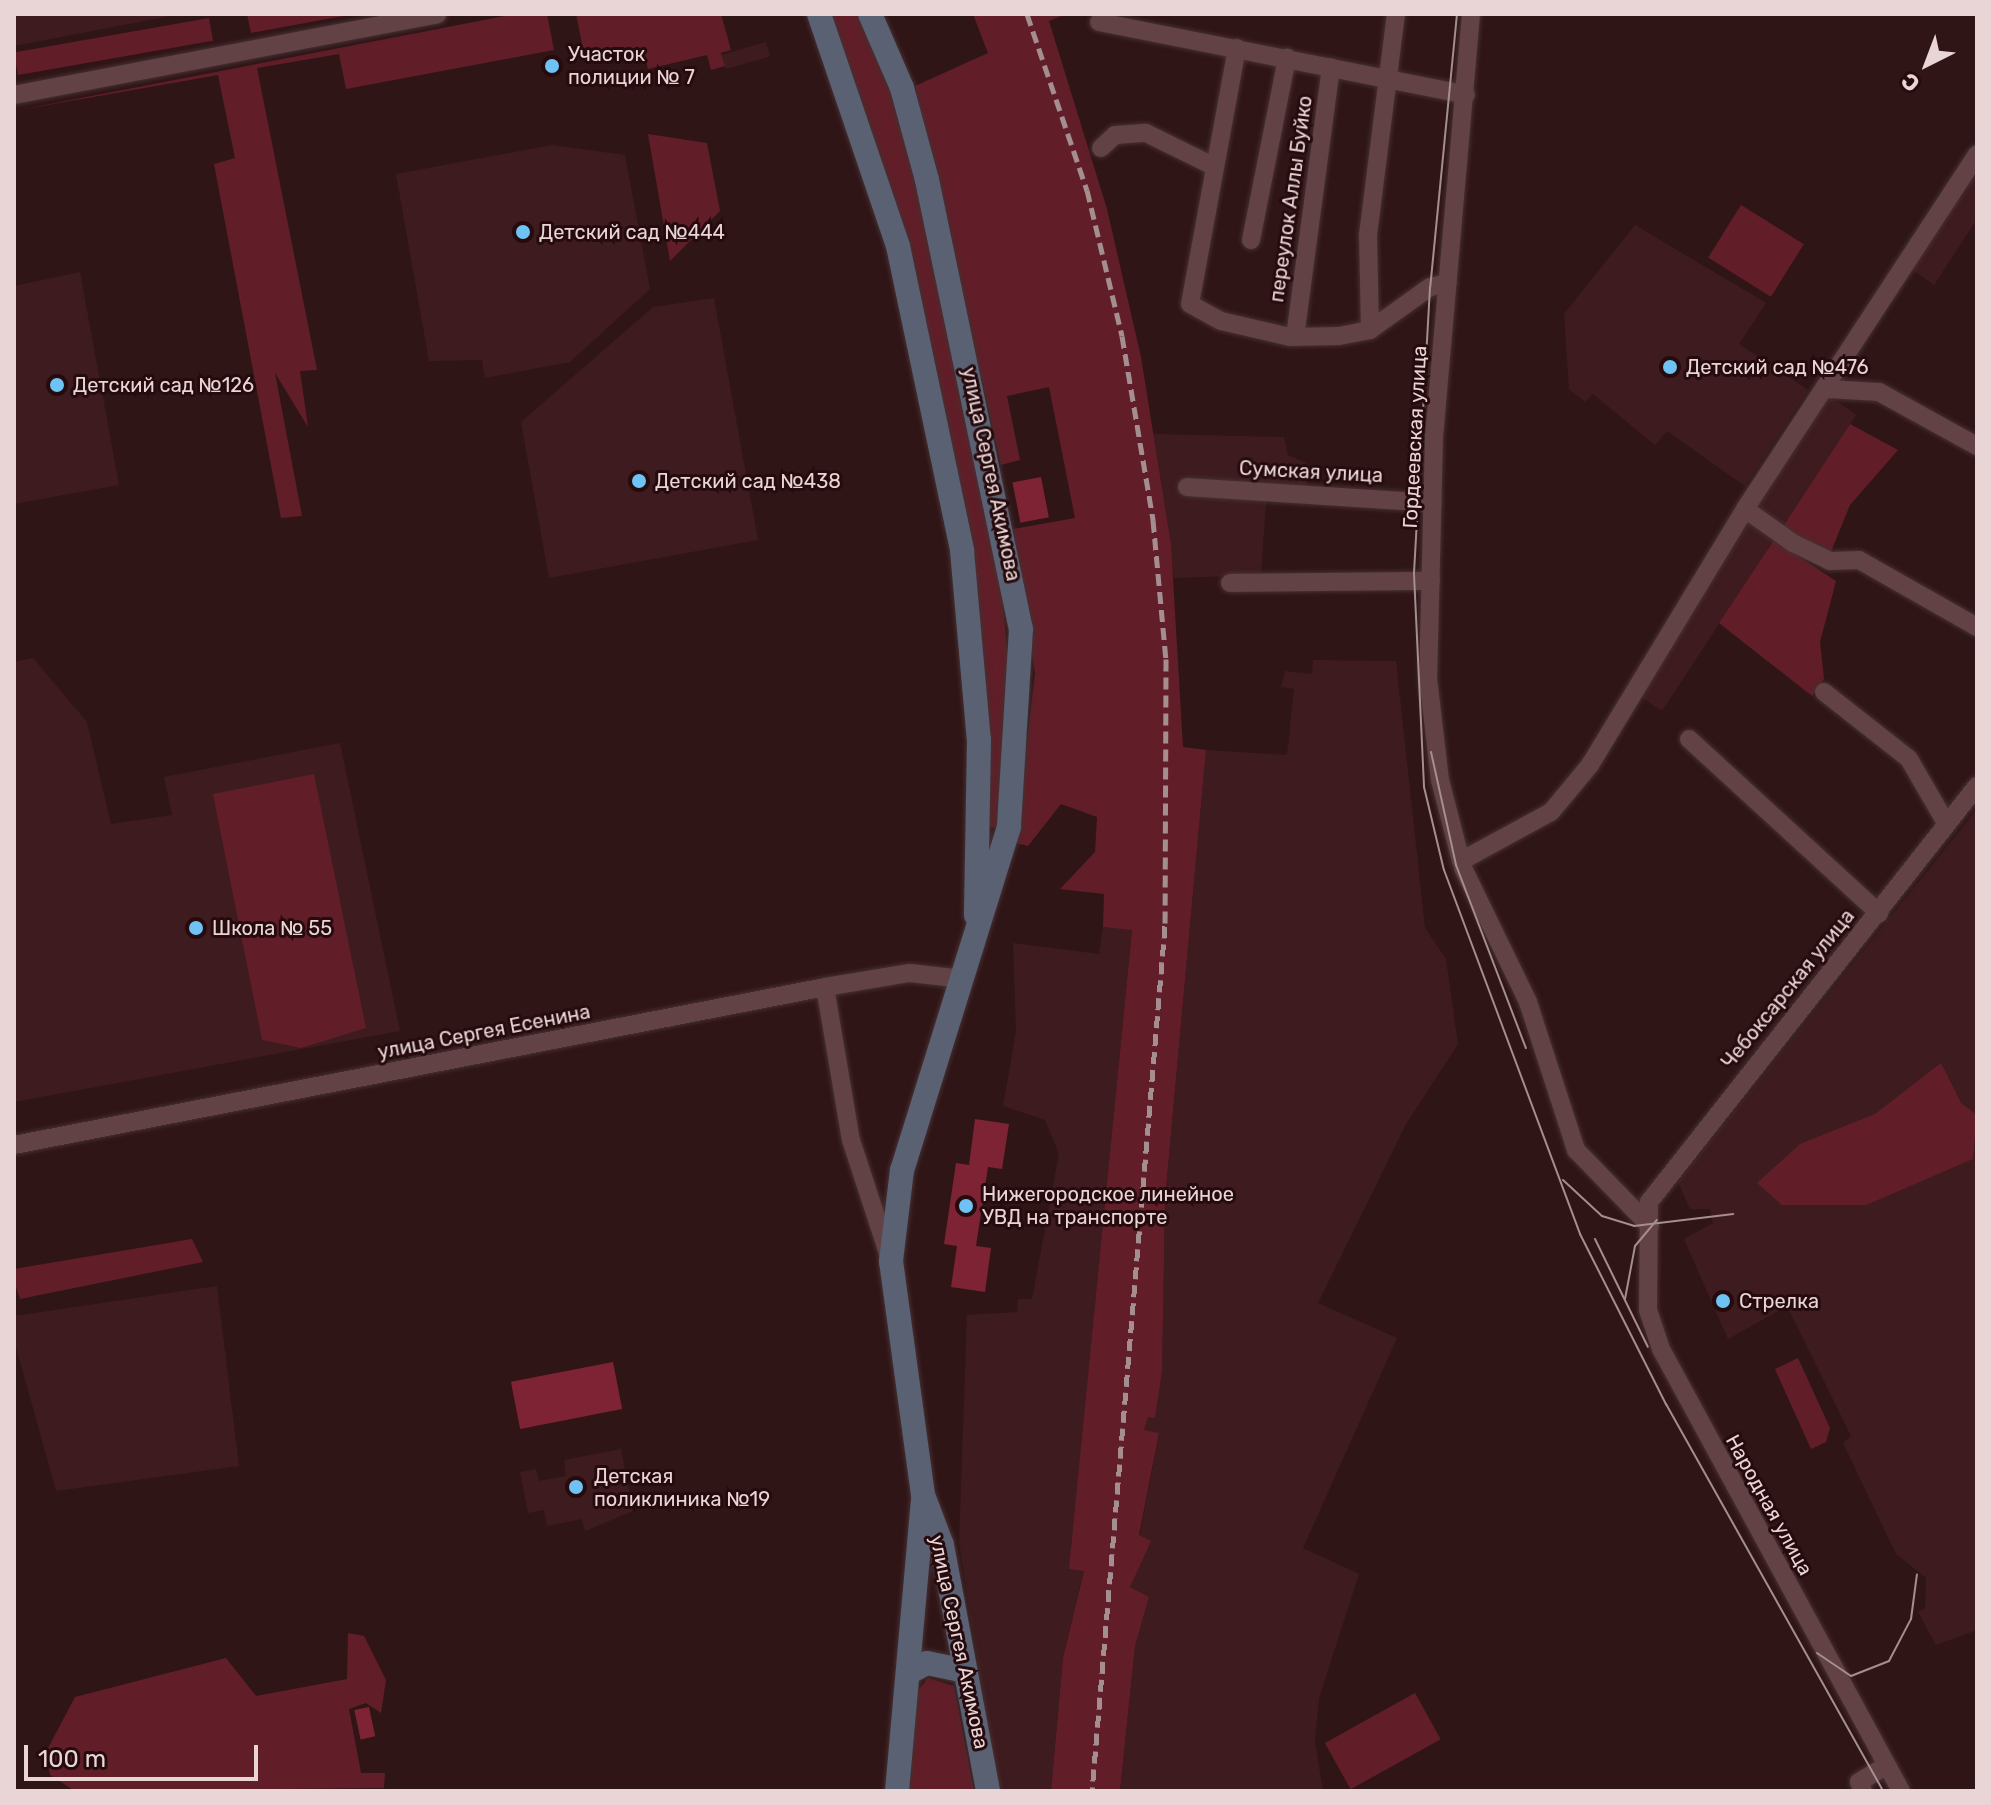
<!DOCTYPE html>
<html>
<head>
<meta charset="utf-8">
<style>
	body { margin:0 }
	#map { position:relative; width:1991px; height:1805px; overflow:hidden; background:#301517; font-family:Rubik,sans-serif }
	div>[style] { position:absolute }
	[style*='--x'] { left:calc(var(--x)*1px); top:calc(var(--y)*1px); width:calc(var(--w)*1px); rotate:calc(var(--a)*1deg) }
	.built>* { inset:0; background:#3e1b1f; transform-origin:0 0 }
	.green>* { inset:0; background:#611e28; transform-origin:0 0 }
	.building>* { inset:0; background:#7e2333; transform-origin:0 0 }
	.roads { filter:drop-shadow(0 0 2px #453032) drop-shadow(0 0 2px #453032) }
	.street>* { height:18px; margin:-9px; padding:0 9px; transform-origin:9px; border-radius:9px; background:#624244 }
	.secondary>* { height:24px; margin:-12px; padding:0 12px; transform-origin:12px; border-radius:12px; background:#596173 }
	.tram>* { height:2px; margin:-1px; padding:0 1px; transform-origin:1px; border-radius:1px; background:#a58e90 }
	.rail>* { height:5px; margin-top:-2.5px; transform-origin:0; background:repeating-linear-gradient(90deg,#a58e90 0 12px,transparent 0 18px) }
	.dots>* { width:22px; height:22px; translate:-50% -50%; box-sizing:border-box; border:4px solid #260b0e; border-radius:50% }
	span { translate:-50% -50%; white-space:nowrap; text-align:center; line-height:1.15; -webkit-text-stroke:6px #260b0e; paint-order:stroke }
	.poi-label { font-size:20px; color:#e9d5d6 }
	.left { translate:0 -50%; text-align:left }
	.street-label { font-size:20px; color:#e9d5d6 }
	.frame { position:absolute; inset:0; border:16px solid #e9d5d6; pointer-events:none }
	.north { position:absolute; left:1887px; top:24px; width:80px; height:80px; -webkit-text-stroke:6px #260b0e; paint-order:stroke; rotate:222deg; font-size:22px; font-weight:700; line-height:32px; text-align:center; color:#e9d5d6 }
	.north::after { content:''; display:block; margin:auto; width:28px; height:36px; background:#e9d5d6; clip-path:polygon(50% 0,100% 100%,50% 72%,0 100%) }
	.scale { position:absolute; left:24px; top:1745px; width:234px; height:36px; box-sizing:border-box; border:4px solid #e9d5d6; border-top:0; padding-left:10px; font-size:24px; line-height:28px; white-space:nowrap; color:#e9d5d6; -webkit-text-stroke:6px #260b0e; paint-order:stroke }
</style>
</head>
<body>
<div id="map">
	<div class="built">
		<i style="clip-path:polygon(14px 14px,181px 14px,14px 46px)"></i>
		<i style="left:766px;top:42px;width:15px;height:46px;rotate:74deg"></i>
		<i style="clip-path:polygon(552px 145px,625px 155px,650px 289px,570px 362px,485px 378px,482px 360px,429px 361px,396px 174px)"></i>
		<i style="clip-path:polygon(1977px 165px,1977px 219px,1934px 285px,1908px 267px)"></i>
		<i style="clip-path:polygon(1635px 225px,1766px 303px,1739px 344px,1808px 390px,1745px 486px,1667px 431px,1655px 445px,1593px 394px,1585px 402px,1569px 389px,1564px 314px)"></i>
		<i style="clip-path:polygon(80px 272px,119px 485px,14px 504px,14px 286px)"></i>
		<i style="clip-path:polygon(714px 298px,758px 540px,549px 578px,521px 422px,653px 307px)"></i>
		<i style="clip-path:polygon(1828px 395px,1856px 415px,1662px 711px,1641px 697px,1758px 497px)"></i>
		<i style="clip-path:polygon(1153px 434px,1284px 437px,1288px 455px,1306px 463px,1307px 486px,1266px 502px,1261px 575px,1174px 578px)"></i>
		<i style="clip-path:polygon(33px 658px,87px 722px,111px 824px,172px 815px,164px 777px,340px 743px,400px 1031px,14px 1102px,14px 662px)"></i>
		<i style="clip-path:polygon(1313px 660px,1396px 661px,1425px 928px,1446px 959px,1458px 1044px,1406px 1124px,1318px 1303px,1397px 1338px,1303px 1548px,1359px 1574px,1319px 1698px,1315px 1741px,1323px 1791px,1120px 1791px,1135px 1646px,1149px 1597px,1130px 1587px,1159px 1434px,1144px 1430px,1148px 1416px,1155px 1417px,1162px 1372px,1165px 1199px,1206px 750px,1287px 755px,1294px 689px,1281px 687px,1285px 671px,1312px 674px)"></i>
		<i style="clip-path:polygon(1977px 809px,1977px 1630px,1936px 1645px,1918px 1612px,1925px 1608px,1926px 1578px,1896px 1554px,1843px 1443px,1851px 1436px,1787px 1306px,1728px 1339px,1684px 1239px,1713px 1223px,1710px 1209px,1690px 1209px,1678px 1182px)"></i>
		<i style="clip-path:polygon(1103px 927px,1132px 929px,1070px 1569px,1084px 1570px,1063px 1658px,1051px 1791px,998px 1791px,959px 1543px,967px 1315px,1017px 1312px,1018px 1299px,1032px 1299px,1059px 1154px,1045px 1120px,1003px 1106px,1016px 1031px,1013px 943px,1099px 954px)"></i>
		<i style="clip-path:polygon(217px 1286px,239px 1466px,56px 1491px,14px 1340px,14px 1316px)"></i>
		<i style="clip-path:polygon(621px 1449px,633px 1511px,585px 1531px,582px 1519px,547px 1526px,544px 1510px,528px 1513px,520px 1472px,536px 1469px,539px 1481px,566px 1476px,564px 1460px)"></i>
	</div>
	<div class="green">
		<i style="clip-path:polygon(247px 14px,354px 14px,251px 33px)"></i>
		<i style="clip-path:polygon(515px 14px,547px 14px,554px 50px,346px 89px,339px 54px,257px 68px,317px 370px,300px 371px,308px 427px,275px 373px,302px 516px,281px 518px,214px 164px,235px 158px,218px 75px,14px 111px)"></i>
		<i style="clip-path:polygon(576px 14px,721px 14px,731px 50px,721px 53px,725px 66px,711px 70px,707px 55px,648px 69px,643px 49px,586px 63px)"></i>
		<i style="clip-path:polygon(828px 14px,861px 14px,889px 79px,918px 172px,997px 532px,1009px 675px,1001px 828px,987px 827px,976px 606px)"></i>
		<i style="clip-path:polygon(973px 14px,1061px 16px,1049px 21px,1107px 209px,1141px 357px,1171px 545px,1183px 747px,1206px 750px,1165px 1199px,1162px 1372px,1155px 1418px,1148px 1417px,1144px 1430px,1159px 1433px,1139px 1535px,1151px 1541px,1130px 1587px,1149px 1597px,1135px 1646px,1120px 1791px,1051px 1791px,1063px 1658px,1084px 1571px,1069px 1569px,1132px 930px,1103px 927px,1104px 894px,1060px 889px,1095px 852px,1097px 817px,1061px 804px,1028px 846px,1015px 843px,1035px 673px,1013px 529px,1075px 518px,1049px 387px,1007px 396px,1020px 460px,1001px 465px,915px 86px,988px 53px)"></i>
		<i style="left:209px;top:18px;width:23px;height:198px;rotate:80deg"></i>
		<i style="clip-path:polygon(648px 134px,707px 143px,720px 211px,670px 261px)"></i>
		<i style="left:1741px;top:205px;width:74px;height:62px;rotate:32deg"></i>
		<i style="clip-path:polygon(1850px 424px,1898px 450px,1850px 505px,1830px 554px,1782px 528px)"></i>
		<i style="clip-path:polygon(1774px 540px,1836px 581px,1820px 642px,1824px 679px,1812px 696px,1719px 623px)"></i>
		<i style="clip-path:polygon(314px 774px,366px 1028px,301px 1048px,262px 1040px,213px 794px)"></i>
		<i style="clip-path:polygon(1941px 1063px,1961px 1103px,1977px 1115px,1973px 1159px,1866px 1205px,1782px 1205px,1757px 1183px,1800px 1144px,1875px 1114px)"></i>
		<i style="clip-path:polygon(192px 1239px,203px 1262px,20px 1299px,14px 1282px,14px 1269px)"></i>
		<i style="clip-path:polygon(1798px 1358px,1830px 1428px,1826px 1442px,1811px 1449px,1775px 1369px)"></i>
		<i style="clip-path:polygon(348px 1633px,364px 1636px,386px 1680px,381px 1713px,366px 1703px,349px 1709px,361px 1773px,385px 1773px,384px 1788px,75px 1791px,50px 1775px,46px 1752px,75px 1697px,226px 1658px,256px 1696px,347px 1679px)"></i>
		<i style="clip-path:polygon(928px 1678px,954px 1686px,974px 1791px,907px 1791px,916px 1693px)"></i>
		<i style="left:1415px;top:1693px;width:53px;height:103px;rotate:61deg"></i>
	</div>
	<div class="building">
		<i style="left:1041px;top:477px;width:41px;height:29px;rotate:79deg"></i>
		<i style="clip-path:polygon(975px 1119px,1009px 1124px,1002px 1169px,988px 1167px,976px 1246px,991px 1248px,985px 1292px,951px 1287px,957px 1246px,944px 1244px,956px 1163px,969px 1165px)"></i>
		<i style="left:613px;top:1362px;width:48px;height:104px;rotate:79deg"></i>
		<i style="left:369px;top:1707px;width:30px;height:15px;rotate:78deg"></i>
	</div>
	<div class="roads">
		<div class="street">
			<i style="--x:1471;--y:14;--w:425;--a:95"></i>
			<i style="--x:1434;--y:437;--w:241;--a:91.4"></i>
			<i style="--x:1428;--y:678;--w:103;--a:83.3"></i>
			<i style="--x:1440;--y:780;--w:84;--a:75.5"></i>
			<i style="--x:1461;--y:861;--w:102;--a:-28.6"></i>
			<i style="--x:1551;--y:812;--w:61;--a:-50.3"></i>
			<i style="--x:1590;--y:765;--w:299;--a:-58.8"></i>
			<i style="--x:1745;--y:509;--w:424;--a:-56.8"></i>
			<i style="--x:1099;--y:22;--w:374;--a:11.2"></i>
			<i style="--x:1237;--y:48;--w:260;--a:100.4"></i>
			<i style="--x:1190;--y:304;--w:35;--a:29"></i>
			<i style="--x:1221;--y:321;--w:71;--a:13.1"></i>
			<i style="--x:1290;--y:337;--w:49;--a:-1.2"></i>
			<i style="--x:1339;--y:336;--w:32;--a:-11"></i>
			<i style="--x:1370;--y:330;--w:74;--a:-35.6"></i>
			<i style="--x:1430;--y:287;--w:18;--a:-13"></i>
			<i style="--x:14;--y:95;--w:431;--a:-10.8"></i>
			<i style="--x:1101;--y:148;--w:19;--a:-43"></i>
			<i style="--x:1115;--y:135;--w:31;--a:-4"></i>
			<i style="--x:1146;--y:133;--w:72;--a:26.2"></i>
			<i style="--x:1251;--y:240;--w:186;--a:-78.8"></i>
			<i style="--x:1370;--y:330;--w:95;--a:-91.2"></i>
			<i style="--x:1368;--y:235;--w:223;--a:-82.8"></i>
			<i style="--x:1295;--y:337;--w:272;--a:-82.4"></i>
			<i style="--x:1827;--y:389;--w:52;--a:3.3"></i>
			<i style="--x:1879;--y:392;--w:112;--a:28.9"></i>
			<i style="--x:1187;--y:487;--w:246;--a:3.7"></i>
			<i style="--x:1745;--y:509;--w:59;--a:35.3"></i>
			<i style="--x:1793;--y:543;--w:41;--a:25.9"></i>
			<i style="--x:1830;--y:561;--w:29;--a:-2"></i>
			<i style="--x:1859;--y:560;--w:136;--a:29.6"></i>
			<i style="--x:1230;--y:583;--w:201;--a:-0.6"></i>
			<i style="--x:1824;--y:692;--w:108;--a:38.2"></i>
			<i style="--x:1909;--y:759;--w:74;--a:60"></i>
			<i style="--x:1689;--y:739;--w:258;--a:42.5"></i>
			<i style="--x:1463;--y:868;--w:149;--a:64.1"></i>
			<i style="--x:1528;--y:1002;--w:156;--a:72"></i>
			<i style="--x:1576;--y:1150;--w:106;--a:45.8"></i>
			<i style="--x:825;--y:987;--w:155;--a:80.4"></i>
			<i style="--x:851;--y:1140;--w:122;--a:71.9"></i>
			<i style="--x:14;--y:1145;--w:826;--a:-11.02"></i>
			<i style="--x:825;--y:987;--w:86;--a:-9.4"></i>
			<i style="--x:910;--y:973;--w:53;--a:6.5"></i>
			<i style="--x:1863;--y:1791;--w:10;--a:-114"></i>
			<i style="--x:1859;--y:1782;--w:31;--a:-31"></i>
			<i style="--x:1901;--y:1791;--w:503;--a:-118.5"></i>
			<i style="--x:1661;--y:1349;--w:41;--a:-108.4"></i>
			<i style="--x:1648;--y:1310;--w:108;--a:-89.5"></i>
			<i style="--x:1649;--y:1202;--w:530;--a:-51.75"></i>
		</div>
		<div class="secondary">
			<i style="--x:819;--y:14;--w:245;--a:71.2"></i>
			<i style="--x:898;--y:246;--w:312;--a:78.1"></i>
			<i style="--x:962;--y:551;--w:190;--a:84.9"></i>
			<i style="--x:979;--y:740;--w:175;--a:91"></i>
			<i style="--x:870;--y:14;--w:81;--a:66.6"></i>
			<i style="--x:902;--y:88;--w:95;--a:74.8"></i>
			<i style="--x:927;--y:180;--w:459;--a:78.2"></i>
			<i style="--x:1021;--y:629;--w:198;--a:93.5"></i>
			<i style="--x:1009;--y:827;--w:359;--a:107.3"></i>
			<i style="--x:902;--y:1170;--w:92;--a:96.9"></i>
			<i style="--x:891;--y:1261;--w:236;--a:82.2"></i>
			<i style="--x:923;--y:1495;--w:53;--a:69.2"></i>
			<i style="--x:942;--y:1545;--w:250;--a:79.4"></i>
			<i style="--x:908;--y:1673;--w:21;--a:-28"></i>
			<i style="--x:927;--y:1663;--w:39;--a:12"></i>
			<i style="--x:897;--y:1791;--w:290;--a:-84.9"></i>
		</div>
	</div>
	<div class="tram">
		<i style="--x:1457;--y:14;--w:274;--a:95.6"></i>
		<i style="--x:1430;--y:287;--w:287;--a:93.2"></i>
		<i style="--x:1414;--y:574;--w:213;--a:87.3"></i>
		<i style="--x:1424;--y:787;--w:85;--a:76.5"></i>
		<i style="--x:1444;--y:870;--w:389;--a:69.5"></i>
		<i style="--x:1580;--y:1234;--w:191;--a:63.2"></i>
		<i style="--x:1666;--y:1404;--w:444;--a:60.7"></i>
		<i style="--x:1431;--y:752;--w:116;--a:77.5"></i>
		<i style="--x:1456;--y:865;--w:196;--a:69.1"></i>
		<i style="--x:1563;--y:1180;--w:53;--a:42.7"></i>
		<i style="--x:1602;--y:1216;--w:34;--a:17"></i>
		<i style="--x:1634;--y:1226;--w:100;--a:-6.9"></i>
		<i style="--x:1595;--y:1239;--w:120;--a:63.9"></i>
		<i style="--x:1625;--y:1299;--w:54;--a:-79.3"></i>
		<i style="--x:1635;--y:1246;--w:34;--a:-50"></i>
		<i style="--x:1817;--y:1653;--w:41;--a:34.1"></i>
		<i style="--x:1851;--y:1676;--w:41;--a:-21.5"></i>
		<i style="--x:1889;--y:1661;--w:47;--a:-62.4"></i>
		<i style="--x:1911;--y:1619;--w:45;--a:-82.4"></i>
	</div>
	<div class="rail">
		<i style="--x:1027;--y:14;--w:186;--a:71.2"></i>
		<i style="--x:1087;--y:190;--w:150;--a:76.5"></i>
		<i style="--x:1122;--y:336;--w:187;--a:80.4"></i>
		<i style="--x:1153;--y:520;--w:140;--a:84.7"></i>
		<i style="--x:1166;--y:659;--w:267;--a:90.2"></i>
		<i style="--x:1165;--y:926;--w:868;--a:94.82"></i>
	</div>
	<div class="dots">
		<i style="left:552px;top:66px;background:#6fc2f4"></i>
		<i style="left:523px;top:232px;background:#6fc2f4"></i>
		<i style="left:1670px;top:367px;background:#6fc2f4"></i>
		<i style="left:57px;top:385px;background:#6fc2f4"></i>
		<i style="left:639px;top:481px;background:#6fc2f4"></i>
		<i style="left:196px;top:928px;background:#6fc2f4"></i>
		<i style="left:966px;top:1206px;background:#6fc2f4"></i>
		<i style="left:1723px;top:1301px;background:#6fc2f4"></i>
		<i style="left:576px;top:1487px;background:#6fc2f4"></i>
	</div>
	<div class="poi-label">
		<span class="left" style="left:568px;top:66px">Участок<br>полиции № 7</span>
		<span class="left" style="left:539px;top:232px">Детский сад №444</span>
		<span class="left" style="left:1686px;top:367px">Детский сад №476</span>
		<span class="left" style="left:73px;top:385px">Детский сад №126</span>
		<span class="left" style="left:655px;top:481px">Детский сад №438</span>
		<span class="left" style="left:212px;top:928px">Школа № 55</span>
		<span class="left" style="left:982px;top:1206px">Нижегородское линейное<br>УВД на транспорте</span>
		<span class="left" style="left:1739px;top:1301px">Стрелка</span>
		<span class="left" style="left:594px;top:1488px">Детская<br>поликлиника №19</span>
	</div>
	<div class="street-label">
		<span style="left:1291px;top:199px;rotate:-82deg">переулок Аллы Буйко</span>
		<span style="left:1415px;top:437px;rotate:-87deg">Гордеевская улица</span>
		<span style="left:1311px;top:472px;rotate:3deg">Сумская улица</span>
		<span style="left:991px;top:474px;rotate:78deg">улица Сергея Акимова</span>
		<span style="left:1788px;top:989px;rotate:-51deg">Чебоксарская улица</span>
		<span style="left:484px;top:1032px;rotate:-11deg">улица Сергея Есенина</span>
		<span style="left:1769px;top:1505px;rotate:61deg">Народная улица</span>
		<span style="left:959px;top:1642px;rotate:78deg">улица Сергея Акимова</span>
	</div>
	<div class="frame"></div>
	<div class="north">С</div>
	<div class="scale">100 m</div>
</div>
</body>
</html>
